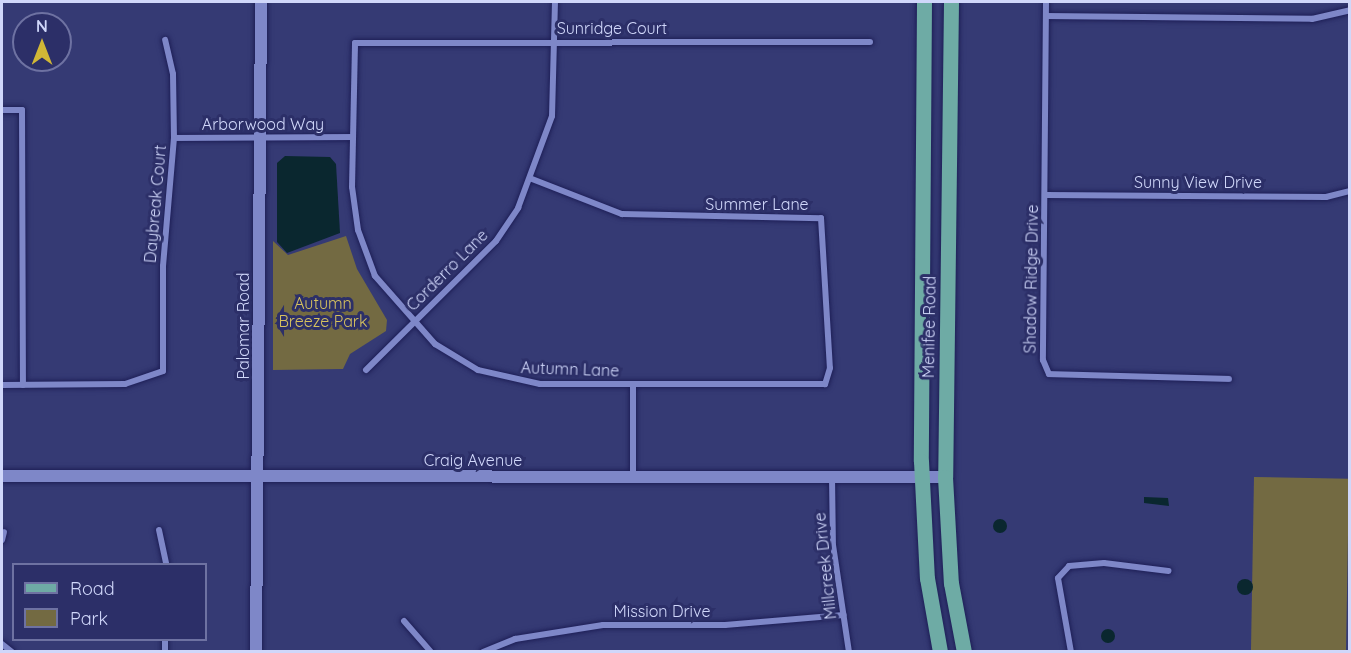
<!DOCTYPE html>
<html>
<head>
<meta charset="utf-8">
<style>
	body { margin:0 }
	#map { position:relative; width:1351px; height:653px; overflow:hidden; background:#353a74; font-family:Quicksand,sans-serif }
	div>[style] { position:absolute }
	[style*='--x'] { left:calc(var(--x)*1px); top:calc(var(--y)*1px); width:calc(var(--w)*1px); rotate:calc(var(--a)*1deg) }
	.green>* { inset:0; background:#736a42; transform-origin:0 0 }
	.water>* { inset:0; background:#0a272f }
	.round { border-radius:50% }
	.roads { filter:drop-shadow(0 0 2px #1e1f57) drop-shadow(0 0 2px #1e1f57) }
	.street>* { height:6px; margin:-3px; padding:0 3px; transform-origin:3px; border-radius:3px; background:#7e87c8 }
	.secondary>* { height:12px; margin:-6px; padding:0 6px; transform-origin:6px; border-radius:6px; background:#7e87c8 }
	.primary>* { height:15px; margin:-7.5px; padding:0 7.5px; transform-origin:7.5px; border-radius:7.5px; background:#6eaba5 }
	span { translate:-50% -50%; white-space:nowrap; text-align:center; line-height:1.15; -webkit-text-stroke:6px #2c2f68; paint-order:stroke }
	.street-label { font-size:16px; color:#d0d7fa }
	.park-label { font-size:16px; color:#d6c15e }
	.frame { position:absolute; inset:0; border:3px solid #d0d7fa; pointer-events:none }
	.legend { position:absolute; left:12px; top:563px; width:195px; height:78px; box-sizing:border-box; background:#2c2f68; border:2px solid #6e72a2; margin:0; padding:8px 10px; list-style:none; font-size:18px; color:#d0d7fa }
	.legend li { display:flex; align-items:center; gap:12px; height:30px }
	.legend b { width:30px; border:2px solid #6e72a2 }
	.north { position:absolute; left:12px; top:12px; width:60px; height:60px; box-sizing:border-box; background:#2c2f68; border:2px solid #6e72a2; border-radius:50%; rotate:0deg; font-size:16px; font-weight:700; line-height:24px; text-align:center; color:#d0d7fa }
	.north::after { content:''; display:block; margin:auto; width:21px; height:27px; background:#d1b736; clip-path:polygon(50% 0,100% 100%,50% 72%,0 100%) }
</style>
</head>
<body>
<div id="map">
	<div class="green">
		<i style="clip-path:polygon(346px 236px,357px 269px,387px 320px,386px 331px,350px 354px,343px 369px,273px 370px,273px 241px,288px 255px)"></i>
		<i style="left:1254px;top:477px;width:95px;height:174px;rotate:1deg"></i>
	</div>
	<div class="water">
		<i style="clip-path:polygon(285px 156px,330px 157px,336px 164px,340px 233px,287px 253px,277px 242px,277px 163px)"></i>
		<i style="clip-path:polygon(1144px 497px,1168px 498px,1169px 506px,1144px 503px)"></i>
		<i class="round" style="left:993px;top:519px;width:14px;height:14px"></i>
		<i class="round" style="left:1237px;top:579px;width:16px;height:16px"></i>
		<i class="round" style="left:1101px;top:629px;width:14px;height:14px"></i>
	</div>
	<div class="roads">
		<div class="street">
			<i style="--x:1046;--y:2;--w:358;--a:90.5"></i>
			<i style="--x:1043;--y:360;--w:15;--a:67"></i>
			<i style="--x:1049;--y:374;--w:180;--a:1.6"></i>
			<i style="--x:1046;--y:16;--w:266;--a:0.6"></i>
			<i style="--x:1312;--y:19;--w:39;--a:-13"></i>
			<i style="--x:2;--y:110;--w:20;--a:0"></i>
			<i style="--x:22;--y:110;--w:275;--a:89.8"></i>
			<i style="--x:174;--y:138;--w:178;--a:-0.3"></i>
			<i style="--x:532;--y:179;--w:97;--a:21.3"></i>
			<i style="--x:622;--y:214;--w:199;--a:1.2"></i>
			<i style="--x:821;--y:218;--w:150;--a:86.6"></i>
			<i style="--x:830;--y:368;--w:17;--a:107"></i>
			<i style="--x:825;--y:384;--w:285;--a:180"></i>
			<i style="--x:540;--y:384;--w:64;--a:-167.3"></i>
			<i style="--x:478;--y:370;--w:50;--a:-148.8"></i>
			<i style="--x:435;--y:344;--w:91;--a:-131.4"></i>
			<i style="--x:375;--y:276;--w:49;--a:-110.3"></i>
			<i style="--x:358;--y:230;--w:43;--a:-97.9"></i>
			<i style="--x:352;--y:187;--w:144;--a:-88.8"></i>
			<i style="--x:355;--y:43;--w:515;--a:-0.11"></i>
			<i style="--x:1046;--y:195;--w:280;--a:0.4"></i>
			<i style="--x:1326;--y:197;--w:25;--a:-14"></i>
			<i style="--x:366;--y:370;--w:183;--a:-44.8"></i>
			<i style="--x:496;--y:241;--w:40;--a:-56"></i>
			<i style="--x:518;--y:208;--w:98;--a:-69.7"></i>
			<i style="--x:552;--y:116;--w:114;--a:-88.5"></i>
			<i style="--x:2;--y:385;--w:123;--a:-0.5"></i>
			<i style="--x:125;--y:384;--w:40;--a:-18.9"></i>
			<i style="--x:163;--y:371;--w:105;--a:-90"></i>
			<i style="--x:163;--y:266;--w:128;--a:-85.1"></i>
			<i style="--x:174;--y:138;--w:64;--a:-90.9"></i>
			<i style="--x:173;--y:74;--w:35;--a:-103"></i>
			<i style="--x:633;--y:476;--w:91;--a:-90"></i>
			<i style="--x:832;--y:477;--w:68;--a:89.2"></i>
			<i style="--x:833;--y:545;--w:108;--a:81.5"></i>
			<i style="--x:159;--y:530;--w:35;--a:78"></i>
			<i style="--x:2;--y:540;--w:8;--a:-76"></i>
			<i style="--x:404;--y:621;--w:41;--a:48.9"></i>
			<i style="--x:2;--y:644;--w:13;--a:39"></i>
			<i style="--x:165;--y:652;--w:12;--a:-90"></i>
			<i style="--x:483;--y:652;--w:35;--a:-22"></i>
			<i style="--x:515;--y:639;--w:89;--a:-9"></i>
			<i style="--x:603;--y:625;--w:122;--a:0"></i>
			<i style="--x:725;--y:625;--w:119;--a:-4.8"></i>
			<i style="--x:1071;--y:652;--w:75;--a:-100"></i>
			<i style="--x:1058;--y:578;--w:16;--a:-47"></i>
			<i style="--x:1069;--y:566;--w:35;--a:-5"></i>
			<i style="--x:1104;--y:563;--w:65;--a:7"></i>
		</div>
		<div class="secondary">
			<i style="--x:2;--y:476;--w:943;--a:0.06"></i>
			<i style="--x:256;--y:652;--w:650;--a:-89.56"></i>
		</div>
		<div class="primary">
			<i style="--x:924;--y:2;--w:459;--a:90.4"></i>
			<i style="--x:921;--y:461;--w:117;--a:87.1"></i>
			<i style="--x:927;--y:578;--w:75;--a:80"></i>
			<i style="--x:951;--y:2;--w:475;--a:90.7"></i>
			<i style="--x:945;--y:477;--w:106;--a:86.8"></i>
			<i style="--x:951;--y:583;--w:70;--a:79.3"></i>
		</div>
	</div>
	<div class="street-label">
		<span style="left:612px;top:28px">Sunridge Court</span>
		<span style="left:263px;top:124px">Arborwood Way</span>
		<span style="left:1198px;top:182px">Sunny View Drive</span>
		<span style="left:155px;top:204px;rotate:-85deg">Daybreak Court</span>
		<span style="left:757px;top:204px">Summer Lane</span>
		<span style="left:447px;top:270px;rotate:-45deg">Corderro Lane</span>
		<span style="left:1031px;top:279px;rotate:-89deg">Shadow Ridge Drive</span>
		<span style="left:243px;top:326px;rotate:-90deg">Palomar Road</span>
		<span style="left:929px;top:327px;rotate:-89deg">Menifee Road</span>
		<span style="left:570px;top:369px;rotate:2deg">Autumn Lane</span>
		<span style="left:473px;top:460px">Craig Avenue</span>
		<span style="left:825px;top:566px;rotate:-96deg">Millcreek Drive</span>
		<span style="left:662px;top:611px">Mission Drive</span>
	</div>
	<div class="park-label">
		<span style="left:323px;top:312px">Autumn<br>Breeze Park</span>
	</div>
	<div class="frame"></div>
	<ul class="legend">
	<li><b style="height:8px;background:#6eaba5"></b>Road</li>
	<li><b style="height:16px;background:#736a42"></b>Park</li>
	</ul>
	<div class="north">N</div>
</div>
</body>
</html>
